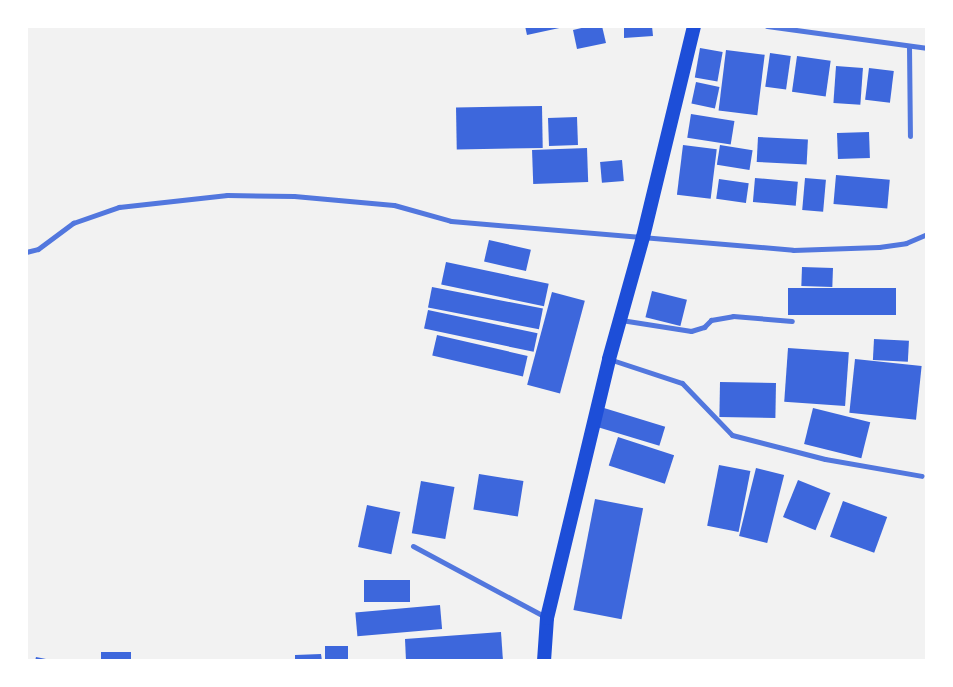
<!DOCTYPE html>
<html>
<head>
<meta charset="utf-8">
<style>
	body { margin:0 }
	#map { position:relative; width:953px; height:687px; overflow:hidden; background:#f2f2f2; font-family:Jost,sans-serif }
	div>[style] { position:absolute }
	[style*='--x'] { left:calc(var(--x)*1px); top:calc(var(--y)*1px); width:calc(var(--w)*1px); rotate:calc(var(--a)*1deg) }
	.building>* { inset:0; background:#3d67dc; transform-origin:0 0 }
	.minor>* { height:5px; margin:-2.5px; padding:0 2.5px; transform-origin:2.5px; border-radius:2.5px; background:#5277de }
	.trunk>* { height:14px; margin:-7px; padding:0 7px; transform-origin:7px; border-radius:7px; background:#1d4ed8 }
	span { translate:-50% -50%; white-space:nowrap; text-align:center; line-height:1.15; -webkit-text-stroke:4px #fff; paint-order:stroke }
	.frame { position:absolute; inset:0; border:28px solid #fff; pointer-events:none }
</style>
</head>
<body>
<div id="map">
	<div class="building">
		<i style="clip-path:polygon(525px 26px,564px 26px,564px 27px,527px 35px)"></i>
		<i style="clip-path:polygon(590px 26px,602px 26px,606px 43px,577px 49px,573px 30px)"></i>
		<i style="clip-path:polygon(624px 26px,652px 26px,653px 36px,624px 38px)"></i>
		<i style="left:700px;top:48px;width:23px;height:30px;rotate:10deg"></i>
		<i style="left:726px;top:50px;width:39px;height:61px;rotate:7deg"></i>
		<i style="left:770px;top:53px;width:21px;height:34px;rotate:8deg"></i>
		<i style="left:797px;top:56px;width:34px;height:36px;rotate:8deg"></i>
		<i style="left:836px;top:66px;width:27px;height:37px;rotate:4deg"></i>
		<i style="left:869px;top:68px;width:25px;height:32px;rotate:7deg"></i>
		<i style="left:696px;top:82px;width:24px;height:22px;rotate:12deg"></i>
		<i style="left:542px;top:106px;width:42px;height:86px;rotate:89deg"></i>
		<i style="left:691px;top:114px;width:44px;height:24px;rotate:9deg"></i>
		<i style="left:577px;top:117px;width:28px;height:29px;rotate:88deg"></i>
		<i style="left:869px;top:132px;width:26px;height:32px;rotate:88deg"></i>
		<i style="left:758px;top:137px;width:50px;height:25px;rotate:3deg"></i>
		<i style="left:683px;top:145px;width:34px;height:50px;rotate:7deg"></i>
		<i style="left:720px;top:145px;width:33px;height:20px;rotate:9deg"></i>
		<i style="left:587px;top:148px;width:34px;height:55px;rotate:88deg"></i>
		<i style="left:622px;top:160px;width:21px;height:22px;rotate:85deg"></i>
		<i style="left:836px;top:175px;width:54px;height:29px;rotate:5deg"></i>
		<i style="left:755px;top:178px;width:43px;height:24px;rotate:5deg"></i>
		<i style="left:805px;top:178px;width:21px;height:32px;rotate:5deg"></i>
		<i style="left:719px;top:179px;width:30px;height:20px;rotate:8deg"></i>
		<i style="left:489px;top:240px;width:43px;height:22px;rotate:13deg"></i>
		<i style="left:446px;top:262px;width:105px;height:23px;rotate:12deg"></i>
		<i style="left:802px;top:267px;width:31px;height:19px;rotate:2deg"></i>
		<i style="left:432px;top:287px;width:113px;height:21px;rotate:11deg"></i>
		<i style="left:896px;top:288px;width:27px;height:108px;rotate:90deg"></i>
		<i style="left:652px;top:291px;width:36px;height:27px;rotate:14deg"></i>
		<i style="left:552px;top:292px;width:34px;height:96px;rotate:15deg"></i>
		<i style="left:428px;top:310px;width:112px;height:19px;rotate:12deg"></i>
		<i style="left:437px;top:335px;width:93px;height:21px;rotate:13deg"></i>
		<i style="left:874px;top:339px;width:35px;height:21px;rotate:3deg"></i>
		<i style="left:788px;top:348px;width:61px;height:54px;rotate:4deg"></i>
		<i style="left:855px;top:359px;width:67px;height:54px;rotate:6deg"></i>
		<i style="left:720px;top:382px;width:56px;height:35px;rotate:1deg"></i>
		<i style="left:604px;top:408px;width:64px;height:20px;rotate:17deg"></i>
		<i style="left:813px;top:408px;width:59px;height:37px;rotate:14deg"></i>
		<i style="left:618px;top:437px;width:59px;height:30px;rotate:18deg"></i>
		<i style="left:719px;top:465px;width:32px;height:62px;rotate:11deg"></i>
		<i style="left:756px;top:468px;width:29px;height:70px;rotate:14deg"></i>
		<i style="left:479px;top:474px;width:45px;height:36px;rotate:9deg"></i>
		<i style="left:798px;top:480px;width:35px;height:40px;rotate:22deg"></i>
		<i style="left:421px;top:481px;width:34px;height:53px;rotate:10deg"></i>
		<i style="left:595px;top:499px;width:49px;height:113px;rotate:11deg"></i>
		<i style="left:843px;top:501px;width:47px;height:38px;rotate:20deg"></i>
		<i style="left:367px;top:505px;width:34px;height:43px;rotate:12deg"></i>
		<i style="left:410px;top:580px;width:22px;height:46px;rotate:90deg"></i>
		<i style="left:440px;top:605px;width:24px;height:85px;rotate:85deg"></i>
		<i style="clip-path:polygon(501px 632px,503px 661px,406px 661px,405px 639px)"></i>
		<i style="left:325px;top:646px;width:23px;height:15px"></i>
		<i style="left:131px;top:652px;width:9px;height:30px;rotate:90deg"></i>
		<i style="clip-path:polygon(321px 654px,322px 661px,295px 661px,295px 655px)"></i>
		<i style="clip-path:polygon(36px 657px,51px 660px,51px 661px,35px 661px)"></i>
	</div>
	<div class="minor">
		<i style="--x:767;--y:26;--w:162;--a:7.8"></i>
		<i style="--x:909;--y:46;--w:90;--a:89.4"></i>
		<i style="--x:26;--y:252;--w:12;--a:-14"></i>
		<i style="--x:38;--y:249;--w:44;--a:-36.6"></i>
		<i style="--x:73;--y:223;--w:49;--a:-19.2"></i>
		<i style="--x:119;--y:207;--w:109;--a:-6.3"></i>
		<i style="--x:227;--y:195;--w:67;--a:0.9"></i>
		<i style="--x:294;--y:196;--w:100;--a:5.1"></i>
		<i style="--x:394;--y:205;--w:59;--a:15.7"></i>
		<i style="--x:451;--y:221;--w:343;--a:4.8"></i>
		<i style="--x:793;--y:250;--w:86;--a:-2"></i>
		<i style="--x:879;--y:247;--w:27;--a:-8"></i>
		<i style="--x:906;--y:243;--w:23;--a:-23"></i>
		<i style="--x:621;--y:320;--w:71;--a:8.9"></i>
		<i style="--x:691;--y:331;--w:14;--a:-17"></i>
		<i style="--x:704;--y:327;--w:10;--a:-45"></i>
		<i style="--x:711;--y:320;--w:22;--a:-10"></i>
		<i style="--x:733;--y:316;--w:59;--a:4.8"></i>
		<i style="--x:609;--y:359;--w:77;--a:18.2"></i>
		<i style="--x:682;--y:383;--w:72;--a:46.1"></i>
		<i style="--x:732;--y:435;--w:96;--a:14.5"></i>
		<i style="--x:825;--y:459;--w:98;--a:9.9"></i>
		<i style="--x:413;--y:546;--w:152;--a:28.2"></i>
	</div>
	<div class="trunk">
		<i style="--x:544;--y:661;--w:43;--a:-86"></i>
		<i style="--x:547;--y:618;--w:266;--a:-76.5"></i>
		<i style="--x:609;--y:359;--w:127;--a:-74.4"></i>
		<i style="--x:643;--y:237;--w:217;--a:-76.4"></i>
	</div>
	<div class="frame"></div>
</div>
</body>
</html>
